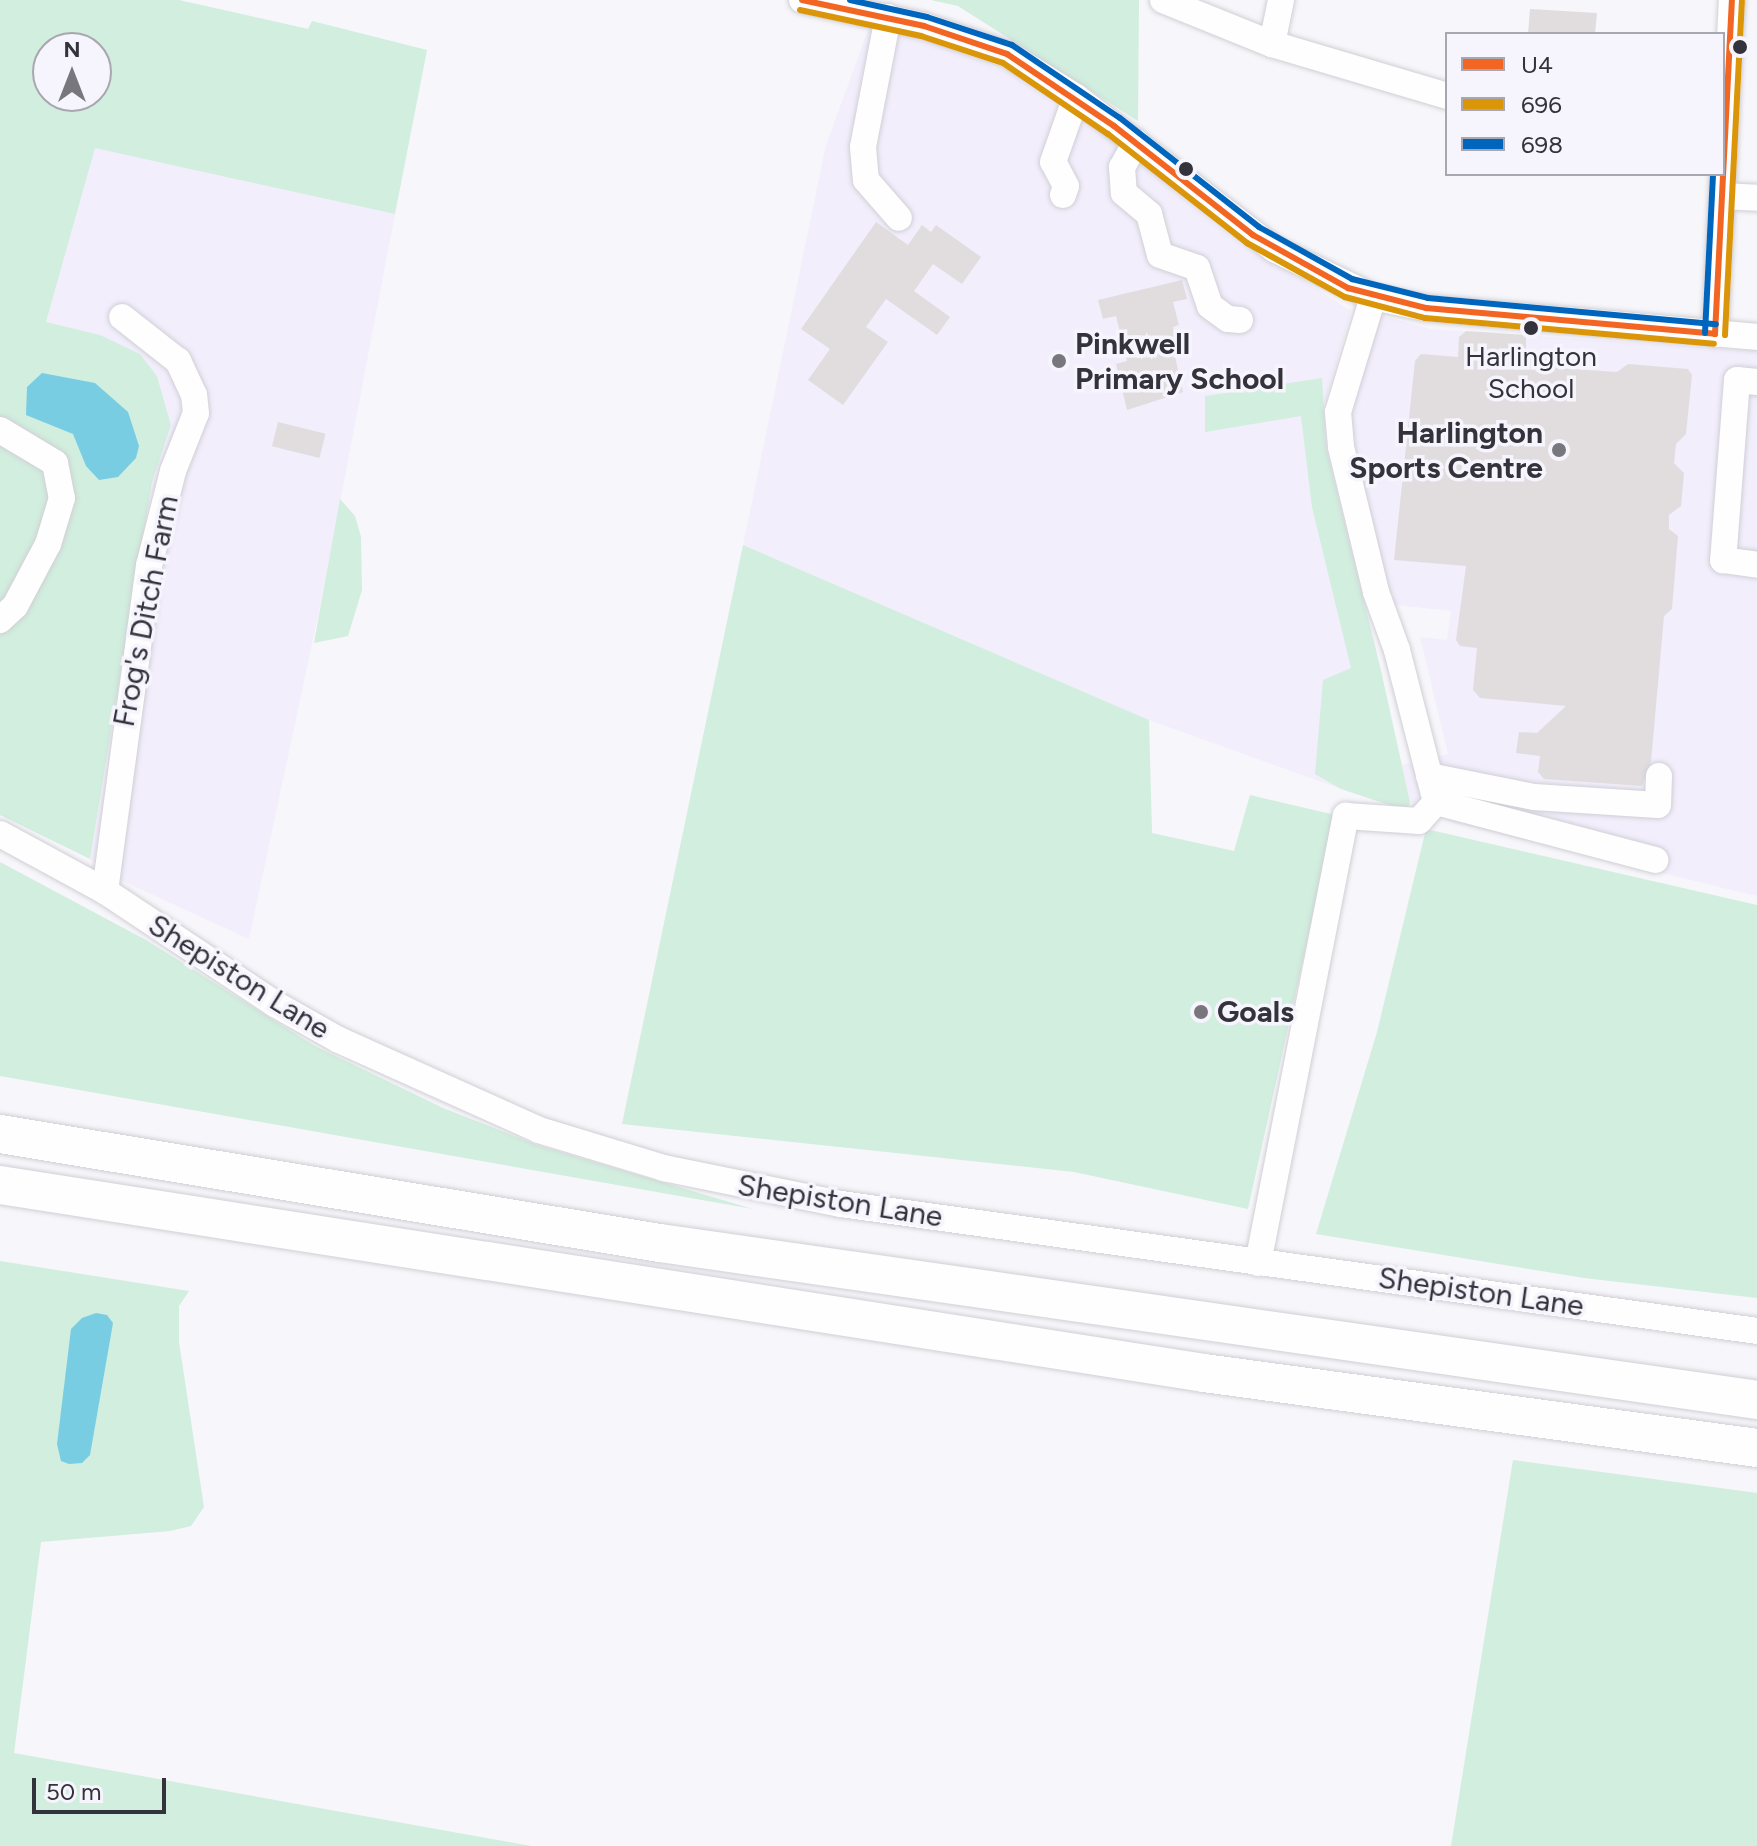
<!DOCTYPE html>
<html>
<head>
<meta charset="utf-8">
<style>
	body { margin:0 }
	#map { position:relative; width:1757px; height:1846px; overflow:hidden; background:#f7f6fa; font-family:Figtree,sans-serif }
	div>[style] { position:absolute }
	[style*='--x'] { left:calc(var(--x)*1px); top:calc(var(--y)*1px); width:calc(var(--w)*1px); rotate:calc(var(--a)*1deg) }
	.built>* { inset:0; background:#f2eefc }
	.green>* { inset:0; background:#d1eede }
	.water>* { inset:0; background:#79cde2 }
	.building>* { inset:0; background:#e1dddf; transform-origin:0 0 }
	.roads { filter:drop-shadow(0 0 2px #d0cfd5) drop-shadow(0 0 2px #d0cfd5) }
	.minor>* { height:26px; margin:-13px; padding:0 13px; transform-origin:13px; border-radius:13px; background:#fefefe }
	.highway>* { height:38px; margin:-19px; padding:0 19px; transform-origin:19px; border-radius:19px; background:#fefefe }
	.bus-1>* { height:6px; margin:-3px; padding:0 3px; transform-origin:3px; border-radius:3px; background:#f26522 }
	.bus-2>* { height:6px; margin:-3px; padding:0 3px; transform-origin:3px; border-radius:3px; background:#da9509 }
	.bus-3>* { height:6px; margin:-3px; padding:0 3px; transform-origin:3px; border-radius:3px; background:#0065bd }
	.dots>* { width:22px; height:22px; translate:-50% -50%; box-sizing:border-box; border:4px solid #f6f4fc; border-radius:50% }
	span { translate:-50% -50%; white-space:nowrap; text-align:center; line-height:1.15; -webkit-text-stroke:7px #f6f4fc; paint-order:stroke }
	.bus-label { font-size:28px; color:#34323a }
	.poi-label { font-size:30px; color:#34323a; font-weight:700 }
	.left { translate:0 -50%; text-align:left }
	.right { translate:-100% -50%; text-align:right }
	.street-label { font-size:30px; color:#34323a }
	.legend { position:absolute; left:1445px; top:32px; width:280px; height:144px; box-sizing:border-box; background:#f6f4fc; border:2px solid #a8a6ae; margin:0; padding:10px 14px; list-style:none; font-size:24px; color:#34323a }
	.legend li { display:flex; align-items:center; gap:16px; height:40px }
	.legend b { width:40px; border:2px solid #a8a6ae }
	.north { position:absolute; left:32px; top:32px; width:80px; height:80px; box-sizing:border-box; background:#f6f4fc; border:2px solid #a8a6ae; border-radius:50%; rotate:0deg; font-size:22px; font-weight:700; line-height:32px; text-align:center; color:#34323a }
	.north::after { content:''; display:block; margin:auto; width:28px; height:36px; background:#78777d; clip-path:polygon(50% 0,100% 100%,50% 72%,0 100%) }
	.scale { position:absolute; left:32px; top:1778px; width:134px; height:36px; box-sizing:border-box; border:4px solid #34323a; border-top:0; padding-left:10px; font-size:24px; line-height:28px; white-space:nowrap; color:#34323a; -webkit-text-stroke:6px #f6f4fc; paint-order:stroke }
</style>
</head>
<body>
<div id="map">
	<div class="built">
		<i style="clip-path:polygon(870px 25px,943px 46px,1010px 74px,1089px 122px,1216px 225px,1351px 311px,1323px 410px,1382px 675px,1341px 789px,1149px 720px,743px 545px,826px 145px)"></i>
		<i style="clip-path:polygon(95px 147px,395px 214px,322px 597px,249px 939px,105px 873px,90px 859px,152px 482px,171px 425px,157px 376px,140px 354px,46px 322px)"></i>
		<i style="clip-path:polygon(1380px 315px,1430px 329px,1757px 351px,1757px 896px,1454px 823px,1410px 802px,1402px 765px,1448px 754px,1420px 637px,1447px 640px,1451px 611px,1387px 604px,1349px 448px,1352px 391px)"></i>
	</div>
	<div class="green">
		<i style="clip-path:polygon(evenodd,0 0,179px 0,308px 29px,312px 21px,427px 50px,395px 214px,95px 148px,46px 322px,100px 335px,140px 354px,157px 376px,171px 425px,152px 482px,90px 859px,0 815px,0 0,48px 48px,96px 48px,96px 96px,48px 96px,48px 48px)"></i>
		<i style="clip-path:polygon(931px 0,1139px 0,1138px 121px,958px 6px)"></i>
		<i style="clip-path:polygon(1322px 378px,1326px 447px,1382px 675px,1410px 802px,1407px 811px,1341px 789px,1315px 774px,1323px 680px,1351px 668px,1312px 507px,1301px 416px,1205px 432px,1205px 396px)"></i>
		<i style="clip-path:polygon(340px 499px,355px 516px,361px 537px,362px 590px,348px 636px,314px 643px)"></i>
		<i style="clip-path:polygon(743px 545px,1149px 720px,1152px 833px,1234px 851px,1250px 795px,1335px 815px,1248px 1209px,1074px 1172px,622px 1124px)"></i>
		<i style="clip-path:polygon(1426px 829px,1757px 905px,1757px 1298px,1584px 1278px,1316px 1234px,1377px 1032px)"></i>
		<i style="clip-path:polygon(0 862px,146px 940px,315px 1046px,443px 1108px,537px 1145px,753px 1209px,0 1076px)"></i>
		<i style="clip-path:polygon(0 1261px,189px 1291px,179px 1306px,179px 1342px,204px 1507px,191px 1526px,170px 1531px,41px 1542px,14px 1753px,531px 1846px,0 1846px)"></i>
		<i style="clip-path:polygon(1513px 1460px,1757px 1493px,1757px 1846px,1451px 1846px)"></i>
	</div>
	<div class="water">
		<i style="clip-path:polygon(42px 373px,95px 383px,128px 412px,139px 446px,136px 458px,118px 477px,99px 480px,86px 466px,73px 434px,26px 415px,27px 387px)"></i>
		<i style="clip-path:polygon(96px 1313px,107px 1315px,113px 1323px,90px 1455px,82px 1463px,69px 1464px,61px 1461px,57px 1444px,71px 1329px,82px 1318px)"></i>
	</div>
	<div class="building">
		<i style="clip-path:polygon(1530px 9px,1597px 13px,1595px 34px,1528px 34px)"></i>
		<i style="clip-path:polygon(876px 222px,908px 245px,922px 225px,931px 232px,936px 225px,981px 257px,962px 284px,933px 264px,914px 291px,950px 317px,937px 335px,886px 299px,866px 327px,888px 342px,843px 405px,808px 380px,830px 349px,801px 329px)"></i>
		<i style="clip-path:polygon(1182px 280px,1187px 299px,1173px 302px,1179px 325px,1173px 327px,1179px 351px,1174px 352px,1183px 392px,1127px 410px,1116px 364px,1127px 361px,1116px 316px,1103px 319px,1098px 300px)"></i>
		<i style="clip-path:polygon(1466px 331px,1526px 335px,1526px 357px,1553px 360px,1558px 368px,1617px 372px,1628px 364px,1688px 369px,1692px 375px,1686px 434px,1676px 444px,1674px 463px,1684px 473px,1681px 506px,1669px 515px,1669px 529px,1678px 536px,1672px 609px,1664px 616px,1651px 762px,1642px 786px,1544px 779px,1538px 772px,1540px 756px,1516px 753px,1519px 732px,1537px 733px,1566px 706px,1480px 698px,1473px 690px,1477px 648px,1460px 646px,1456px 640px,1466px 566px,1394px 560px,1415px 361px,1421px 354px,1458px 357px,1459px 337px)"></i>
		<i style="left:278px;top:422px;width:49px;height:25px;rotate:14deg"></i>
	</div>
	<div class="roads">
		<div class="minor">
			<i style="--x:802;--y:0;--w:125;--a:12"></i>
			<i style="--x:924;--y:26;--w:88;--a:18.6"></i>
			<i style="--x:1007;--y:54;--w:81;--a:31.9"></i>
			<i style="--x:1076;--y:97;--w:250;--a:37.5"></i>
			<i style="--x:1274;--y:249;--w:110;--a:25.9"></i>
			<i style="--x:1373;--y:297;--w:54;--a:11.7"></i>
			<i style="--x:1426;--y:308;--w:332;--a:5"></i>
			<i style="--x:1163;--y:0;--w:118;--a:22"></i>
			<i style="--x:1272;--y:44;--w:183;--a:16.5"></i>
			<i style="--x:888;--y:17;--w:132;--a:100.9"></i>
			<i style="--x:863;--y:147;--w:33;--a:85"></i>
			<i style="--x:866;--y:180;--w:50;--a:49"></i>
			<i style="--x:1272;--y:44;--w:45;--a:-78.4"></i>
			<i style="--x:1136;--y:142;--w:29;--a:119"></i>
			<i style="--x:1122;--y:167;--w:26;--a:86"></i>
			<i style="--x:1124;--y:193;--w:33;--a:40"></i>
			<i style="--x:1149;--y:214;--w:42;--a:75"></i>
			<i style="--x:1160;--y:255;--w:39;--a:19"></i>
			<i style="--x:1197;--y:268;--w:40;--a:71.1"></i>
			<i style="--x:1210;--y:306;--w:22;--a:36"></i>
			<i style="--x:1228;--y:319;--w:12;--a:5"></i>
			<i style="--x:1063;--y:195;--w:9;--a:-72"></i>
			<i style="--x:1066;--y:186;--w:27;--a:-118"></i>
			<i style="--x:1053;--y:162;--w:69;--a:-70.5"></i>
			<i style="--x:1722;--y:196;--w:35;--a:3"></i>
			<i style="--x:1373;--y:297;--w:120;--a:106.9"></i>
			<i style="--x:1338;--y:412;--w:35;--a:85"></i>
			<i style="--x:1341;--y:447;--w:149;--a:76.4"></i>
			<i style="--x:1376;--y:592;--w:62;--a:70.1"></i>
			<i style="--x:1397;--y:650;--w:157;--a:75.6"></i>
			<i style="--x:1715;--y:334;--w:334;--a:-87.1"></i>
			<i style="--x:1757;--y:382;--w:20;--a:-174"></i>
			<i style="--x:1737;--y:380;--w:181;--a:94.4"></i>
			<i style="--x:1723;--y:560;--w:34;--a:8"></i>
			<i style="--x:0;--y:430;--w:64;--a:31"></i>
			<i style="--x:55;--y:463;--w:36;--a:79"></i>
			<i style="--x:62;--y:498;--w:48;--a:106.9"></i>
			<i style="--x:48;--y:544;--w:70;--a:118"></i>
			<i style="--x:15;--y:606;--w:21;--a:137"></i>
			<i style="--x:1429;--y:776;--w:107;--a:11.3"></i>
			<i style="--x:1534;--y:797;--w:124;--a:3.7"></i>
			<i style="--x:1658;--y:805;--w:29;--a:-88"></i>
			<i style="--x:1436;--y:802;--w:227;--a:14.8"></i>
			<i style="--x:0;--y:834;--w:119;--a:28.5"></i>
			<i style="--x:105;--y:891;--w:204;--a:33.6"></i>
			<i style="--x:275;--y:1004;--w:73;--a:29.4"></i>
			<i style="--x:339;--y:1040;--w:219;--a:24.2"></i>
			<i style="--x:539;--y:1130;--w:131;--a:16.9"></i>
			<i style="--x:664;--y:1168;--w:181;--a:11.5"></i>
			<i style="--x:841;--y:1204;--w:925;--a:7.89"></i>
			<i style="--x:105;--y:891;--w:328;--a:-82.3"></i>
			<i style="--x:149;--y:566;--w:98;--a:-75.8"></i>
			<i style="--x:173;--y:471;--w:62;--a:-68.4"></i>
			<i style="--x:196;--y:413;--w:18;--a:-96"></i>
			<i style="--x:194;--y:395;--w:38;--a:-115"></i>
			<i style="--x:178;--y:361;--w:71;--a:-141.8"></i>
			<i style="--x:1258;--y:1263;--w:456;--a:-78.9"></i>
			<i style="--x:1346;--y:816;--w:73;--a:3.9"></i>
			<i style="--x:1419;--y:821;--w:25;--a:-48"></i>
		</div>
		<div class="highway">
			<i style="--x:0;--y:1134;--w:669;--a:9.38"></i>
			<i style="--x:660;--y:1243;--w:1108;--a:8.14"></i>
			<i style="--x:0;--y:1185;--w:1219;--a:8.87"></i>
			<i style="--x:1204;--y:1373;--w:558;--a:7.72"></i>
		</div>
	</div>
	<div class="bus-1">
		<i style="--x:802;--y:0;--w:125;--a:12"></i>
		<i style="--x:924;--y:26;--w:88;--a:18.6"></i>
		<i style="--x:1007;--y:54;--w:129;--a:33.9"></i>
		<i style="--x:1114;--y:126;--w:177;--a:38.1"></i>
		<i style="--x:1253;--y:235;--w:109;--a:29.2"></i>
		<i style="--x:1348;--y:288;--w:81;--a:14.4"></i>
		<i style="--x:1426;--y:308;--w:290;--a:5.1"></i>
		<i style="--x:1715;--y:334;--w:334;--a:-87.1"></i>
	</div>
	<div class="bus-2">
		<i style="--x:800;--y:10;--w:124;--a:12.1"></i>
		<i style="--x:921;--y:36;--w:86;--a:18.2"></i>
		<i style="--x:1003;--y:63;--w:127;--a:34.1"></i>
		<i style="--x:1108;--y:134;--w:177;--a:38.1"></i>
		<i style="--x:1247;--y:243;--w:112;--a:28.9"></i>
		<i style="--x:1345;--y:297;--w:83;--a:14.7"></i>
		<i style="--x:1425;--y:318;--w:290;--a:5.1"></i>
		<i style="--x:1725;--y:335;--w:334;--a:-87.1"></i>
	</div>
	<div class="bus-3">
		<i style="--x:850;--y:0;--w:79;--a:12.4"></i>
		<i style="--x:927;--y:17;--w:89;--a:18.2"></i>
		<i style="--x:1012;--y:45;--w:130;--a:34.1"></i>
		<i style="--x:1120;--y:118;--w:177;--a:38.1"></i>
		<i style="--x:1259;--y:227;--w:107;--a:29.2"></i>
		<i style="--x:1352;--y:279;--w:78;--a:14"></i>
		<i style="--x:1428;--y:298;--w:289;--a:5.2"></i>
		<i style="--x:1705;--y:333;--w:159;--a:-87.1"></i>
	</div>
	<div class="dots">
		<i style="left:1740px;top:47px;background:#34323a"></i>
		<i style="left:1186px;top:169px;background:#34323a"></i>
		<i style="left:1531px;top:328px;background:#34323a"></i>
		<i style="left:1059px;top:361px;background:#78777d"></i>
		<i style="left:1559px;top:450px;background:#78777d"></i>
		<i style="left:1201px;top:1012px;background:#78777d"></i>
	</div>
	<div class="bus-label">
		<span style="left:1531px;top:372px">Harlington<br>School</span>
	</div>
	<div class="poi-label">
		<span class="left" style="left:1075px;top:361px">Pinkwell<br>Primary School</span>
		<span class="right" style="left:1543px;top:450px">Harlington<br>Sports Centre</span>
		<span class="left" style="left:1217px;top:1012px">Goals</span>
	</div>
	<div class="street-label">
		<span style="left:146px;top:611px;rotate:-79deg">Frog's Ditch Farm</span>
		<span style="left:239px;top:977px;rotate:32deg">Shepiston Lane</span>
		<span style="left:840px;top:1201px;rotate:9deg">Shepiston Lane</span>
		<span style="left:1481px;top:1292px;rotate:8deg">Shepiston Lane</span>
	</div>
	<ul class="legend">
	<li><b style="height:10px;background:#f26522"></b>U4</li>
	<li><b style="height:10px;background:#da9509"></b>696</li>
	<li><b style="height:10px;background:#0065bd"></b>698</li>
	</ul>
	<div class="north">N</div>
	<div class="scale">50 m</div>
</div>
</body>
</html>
